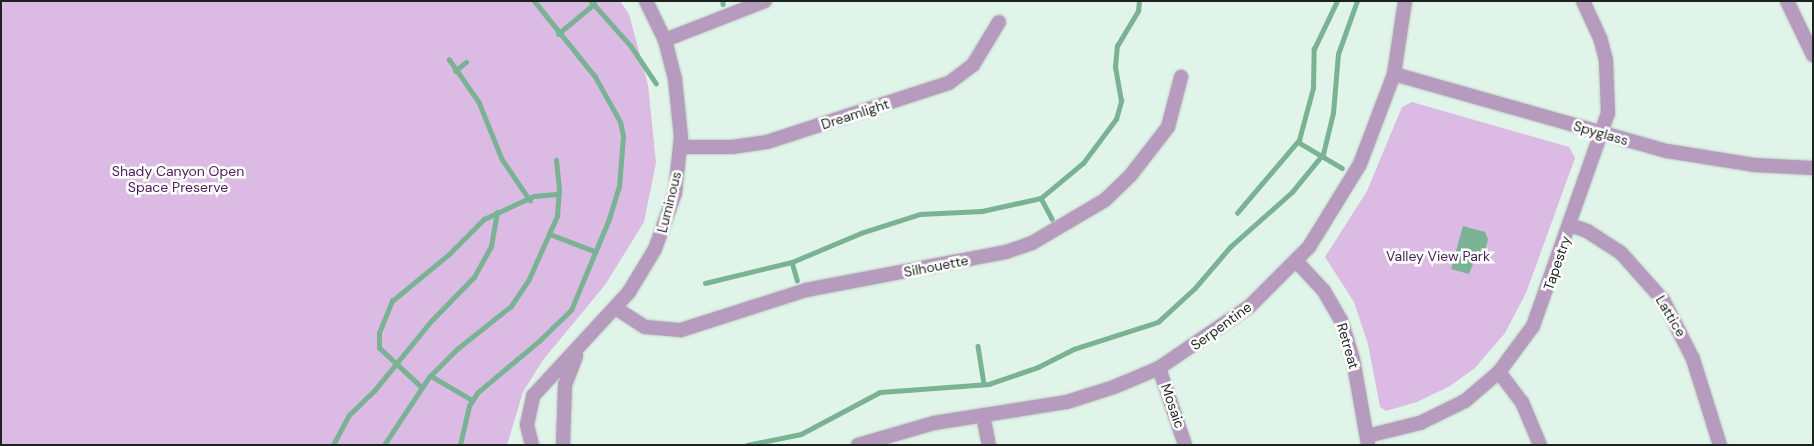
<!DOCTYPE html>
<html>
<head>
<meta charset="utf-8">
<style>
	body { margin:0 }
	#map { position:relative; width:1814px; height:446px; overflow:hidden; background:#e1f4e9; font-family:"DM Sans",sans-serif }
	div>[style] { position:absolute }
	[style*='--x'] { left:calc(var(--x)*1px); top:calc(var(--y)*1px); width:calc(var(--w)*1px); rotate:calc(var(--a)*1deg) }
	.green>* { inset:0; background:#dbbae3 }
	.water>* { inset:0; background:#7ab294 }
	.stream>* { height:4.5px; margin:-2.25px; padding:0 2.25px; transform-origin:2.25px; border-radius:2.25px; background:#7ab294 }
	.roads { filter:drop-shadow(0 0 1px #becec5) drop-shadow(0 0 1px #becec5) }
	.minor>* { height:14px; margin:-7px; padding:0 7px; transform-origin:7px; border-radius:7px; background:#b79bbe }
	span { translate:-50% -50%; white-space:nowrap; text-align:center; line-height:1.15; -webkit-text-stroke:5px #fff; paint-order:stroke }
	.street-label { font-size:14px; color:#1c231f }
	.park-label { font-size:14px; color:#4e2259 }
	.frame { position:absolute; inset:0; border:2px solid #1c231f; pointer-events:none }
</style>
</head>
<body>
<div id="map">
	<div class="green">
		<i style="clip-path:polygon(1px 1px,620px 1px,629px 14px,648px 85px,656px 163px,644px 222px,605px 285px,543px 360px,523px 392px,507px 445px,1px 445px)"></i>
		<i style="clip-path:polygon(1412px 102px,1569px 147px,1575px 158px,1526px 293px,1505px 333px,1475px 368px,1450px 386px,1417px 402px,1386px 411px,1380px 407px,1368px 344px,1354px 302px,1325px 257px,1367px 191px,1402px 107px)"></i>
	</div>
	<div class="water">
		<i style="clip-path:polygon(1463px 226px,1485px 232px,1488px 239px,1485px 251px,1473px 264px,1469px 274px,1451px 269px)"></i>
	</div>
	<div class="stream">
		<i style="--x:591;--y:1;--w:60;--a:48.4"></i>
		<i style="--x:631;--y:46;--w:45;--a:56"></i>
		<i style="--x:723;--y:1;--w:3;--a:90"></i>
		<i style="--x:558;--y:34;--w:47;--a:-39.8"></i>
		<i style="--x:449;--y:59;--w:52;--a:55.1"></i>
		<i style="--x:479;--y:102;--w:61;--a:68"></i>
		<i style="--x:502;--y:159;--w:50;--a:55.7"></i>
		<i style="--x:455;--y:71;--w:14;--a:-39"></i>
		<i style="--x:1298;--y:142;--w:51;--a:30.6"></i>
		<i style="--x:1041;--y:198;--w:24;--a:62"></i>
		<i style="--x:1237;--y:213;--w:96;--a:-49.7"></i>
		<i style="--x:1299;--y:140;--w:54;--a:-74.9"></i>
		<i style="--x:1313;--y:88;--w:39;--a:-89"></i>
		<i style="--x:1314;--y:49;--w:53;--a:-64.4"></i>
		<i style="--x:550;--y:234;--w:47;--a:21.1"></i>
		<i style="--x:792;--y:262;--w:19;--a:74"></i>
		<i style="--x:705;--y:283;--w:89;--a:-13.6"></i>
		<i style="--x:792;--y:262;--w:75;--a:-22.8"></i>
		<i style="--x:861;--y:233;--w:62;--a:-17.9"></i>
		<i style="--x:920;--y:214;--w:62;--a:-2.8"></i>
		<i style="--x:982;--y:211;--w:60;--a:-12.4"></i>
		<i style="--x:1041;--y:198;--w:55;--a:-39.8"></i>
		<i style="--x:1083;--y:163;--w:55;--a:-53.1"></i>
		<i style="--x:1116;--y:119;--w:19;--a:-74"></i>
		<i style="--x:1121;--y:101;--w:35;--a:-100"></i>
		<i style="--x:1115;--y:67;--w:21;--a:-85"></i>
		<i style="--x:1117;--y:46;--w:41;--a:-59"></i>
		<i style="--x:1138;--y:11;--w:10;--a:-84"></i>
		<i style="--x:978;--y:346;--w:38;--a:81"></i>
		<i style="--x:431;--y:376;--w:48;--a:30.3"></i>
		<i style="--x:421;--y:387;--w:57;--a:-137.1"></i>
		<i style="--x:379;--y:348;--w:15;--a:-90"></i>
		<i style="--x:379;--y:333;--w:35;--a:-68"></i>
		<i style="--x:392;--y:301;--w:72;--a:-39.4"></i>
		<i style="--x:448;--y:255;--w:51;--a:-45"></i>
		<i style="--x:484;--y:219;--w:55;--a:-24.7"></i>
		<i style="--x:534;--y:196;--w:25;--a:-5"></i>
		<i style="--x:333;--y:445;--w:34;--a:-62"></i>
		<i style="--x:349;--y:415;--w:35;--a:-44"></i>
		<i style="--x:374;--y:391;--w:90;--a:-50.8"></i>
		<i style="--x:431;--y:321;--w:62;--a:-45.7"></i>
		<i style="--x:474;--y:277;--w:35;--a:-61"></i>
		<i style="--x:491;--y:246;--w:34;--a:-80"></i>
		<i style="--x:384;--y:445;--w:82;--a:-56.5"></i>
		<i style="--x:429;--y:377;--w:40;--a:-45"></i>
		<i style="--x:457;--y:349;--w:69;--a:-38.5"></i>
		<i style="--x:511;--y:306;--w:32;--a:-56"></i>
		<i style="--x:529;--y:279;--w:69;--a:-66"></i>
		<i style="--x:557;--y:216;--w:27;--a:-86"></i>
		<i style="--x:559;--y:189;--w:29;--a:-96"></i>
		<i style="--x:460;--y:445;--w:40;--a:-77"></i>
		<i style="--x:469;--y:406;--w:15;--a:-58"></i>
		<i style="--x:477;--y:393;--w:81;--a:-40"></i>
		<i style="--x:539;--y:341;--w:45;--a:-44.1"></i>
		<i style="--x:571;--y:310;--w:99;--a:-67.3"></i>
		<i style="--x:609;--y:219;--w:34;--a:-73"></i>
		<i style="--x:619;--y:187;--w:51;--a:-85.5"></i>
		<i style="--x:623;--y:136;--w:14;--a:-102"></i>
		<i style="--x:620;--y:122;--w:51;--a:-119.1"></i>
		<i style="--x:595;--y:77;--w:97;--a:-128.8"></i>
		<i style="--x:747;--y:445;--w:55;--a:-11.5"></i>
		<i style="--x:801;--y:434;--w:89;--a:-28"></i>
		<i style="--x:880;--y:392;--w:109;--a:-4.2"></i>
		<i style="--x:989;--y:384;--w:52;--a:-19.1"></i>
		<i style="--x:1038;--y:367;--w:40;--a:-26.6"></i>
		<i style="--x:1074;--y:349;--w:88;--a:-17.8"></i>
		<i style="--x:1158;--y:322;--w:50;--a:-42.6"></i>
		<i style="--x:1195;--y:288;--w:54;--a:-49.5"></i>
		<i style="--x:1230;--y:247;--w:83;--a:-41.6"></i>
		<i style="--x:1292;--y:192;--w:49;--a:-50.8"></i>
		<i style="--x:1323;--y:154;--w:42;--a:-76.3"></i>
		<i style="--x:1333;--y:113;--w:59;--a:-85.2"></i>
		<i style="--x:1338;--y:54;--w:56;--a:-70.3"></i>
	</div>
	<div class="roads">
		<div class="minor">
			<i style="--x:1787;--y:1;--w:60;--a:64.3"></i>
			<i style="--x:665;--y:40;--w:107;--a:-21.3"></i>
			<i style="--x:1394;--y:74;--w:284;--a:15.8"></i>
			<i style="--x:1667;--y:151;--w:88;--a:9.1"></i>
			<i style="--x:1754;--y:165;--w:59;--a:2.9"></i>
			<i style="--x:680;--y:147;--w:52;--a:0"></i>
			<i style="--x:732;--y:147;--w:35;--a:-8"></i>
			<i style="--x:767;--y:142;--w:191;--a:-18"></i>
			<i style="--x:949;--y:83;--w:30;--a:-37"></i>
			<i style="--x:973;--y:65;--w:50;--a:-58.8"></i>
			<i style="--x:1570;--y:225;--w:18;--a:19"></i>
			<i style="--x:1587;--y:231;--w:40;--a:32.9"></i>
			<i style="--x:1621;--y:253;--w:63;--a:48.2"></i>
			<i style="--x:1663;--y:300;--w:66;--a:63"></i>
			<i style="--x:1693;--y:359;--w:90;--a:72.6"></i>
			<i style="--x:1297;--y:262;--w:40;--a:47"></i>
			<i style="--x:1324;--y:291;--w:34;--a:60"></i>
			<i style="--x:1341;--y:320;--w:41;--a:72.9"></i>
			<i style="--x:1353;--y:359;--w:86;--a:80"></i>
			<i style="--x:617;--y:309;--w:33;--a:33"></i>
			<i style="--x:645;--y:327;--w:36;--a:5"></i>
			<i style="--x:681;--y:330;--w:131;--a:-17.7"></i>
			<i style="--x:806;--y:290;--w:204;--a:-10.8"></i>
			<i style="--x:1006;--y:252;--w:28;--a:-19"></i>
			<i style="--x:1032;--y:243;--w:85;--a:-30.5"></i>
			<i style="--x:1105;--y:200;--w:35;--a:-44"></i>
			<i style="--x:1130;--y:176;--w:62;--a:-52.2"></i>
			<i style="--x:1168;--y:127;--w:52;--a:-75.4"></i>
			<i style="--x:1159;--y:368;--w:81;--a:71.3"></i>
			<i style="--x:1499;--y:372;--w:38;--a:53"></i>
			<i style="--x:1522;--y:402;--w:47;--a:67.3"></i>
			<i style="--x:983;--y:415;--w:31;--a:79"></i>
			<i style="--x:1367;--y:436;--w:55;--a:-13.8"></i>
			<i style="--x:1420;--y:423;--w:50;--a:-26.1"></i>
			<i style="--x:1465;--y:401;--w:45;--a:-40.5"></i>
			<i style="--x:1499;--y:372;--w:57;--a:-53.5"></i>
			<i style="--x:1533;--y:326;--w:226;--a:-70.6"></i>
			<i style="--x:1608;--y:113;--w:53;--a:-92.2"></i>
			<i style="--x:1606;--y:60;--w:23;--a:-105"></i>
			<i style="--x:1600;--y:38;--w:41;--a:-114.7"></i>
			<i style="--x:532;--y:445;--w:21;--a:-104"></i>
			<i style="--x:527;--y:425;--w:30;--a:-78"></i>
			<i style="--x:533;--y:396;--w:142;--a:-47.3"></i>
			<i style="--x:629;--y:292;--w:50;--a:-58.8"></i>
			<i style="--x:655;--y:249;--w:59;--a:-70.3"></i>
			<i style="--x:675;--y:193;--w:56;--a:-83.9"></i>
			<i style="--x:681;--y:137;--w:58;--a:-95.9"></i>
			<i style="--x:675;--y:79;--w:40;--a:-104.4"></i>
			<i style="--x:665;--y:40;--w:43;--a:-116"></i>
			<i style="--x:563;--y:445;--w:60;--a:-88.1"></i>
			<i style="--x:565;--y:385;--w:31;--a:-69"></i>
			<i style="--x:858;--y:445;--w:79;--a:-16.1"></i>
			<i style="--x:934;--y:423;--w:135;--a:-9"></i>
			<i style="--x:1067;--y:402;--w:49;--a:-17.7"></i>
			<i style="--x:1114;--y:387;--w:49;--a:-22.9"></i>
			<i style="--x:1159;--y:368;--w:110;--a:-34.3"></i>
			<i style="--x:1250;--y:306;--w:83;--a:-45"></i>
			<i style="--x:1309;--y:247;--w:97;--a:-58.4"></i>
			<i style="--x:1360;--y:164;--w:96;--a:-69.3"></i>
			<i style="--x:1394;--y:74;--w:74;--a:-81.4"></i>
		</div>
	</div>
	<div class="street-label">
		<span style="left:855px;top:114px;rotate:-18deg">Dreamlight</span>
		<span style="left:1601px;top:133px;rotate:16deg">Spyglass</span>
		<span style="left:669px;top:202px;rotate:-76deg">Luminous</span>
		<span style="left:1557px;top:263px;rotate:-71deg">Tapestry</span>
		<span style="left:936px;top:266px;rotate:-11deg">Silhouette</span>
		<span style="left:1671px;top:316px;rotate:59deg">Lattice</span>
		<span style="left:1221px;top:326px;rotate:-36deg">Serpentine</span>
		<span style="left:1348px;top:346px;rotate:74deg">Retreat</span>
		<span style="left:1173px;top:406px;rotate:71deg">Mosaic</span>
	</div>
	<div class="park-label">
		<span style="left:178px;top:179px">Shady Canyon Open<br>Space Preserve</span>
		<span style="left:1438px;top:256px">Valley View Park</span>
	</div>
	<div class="frame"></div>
</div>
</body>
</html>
